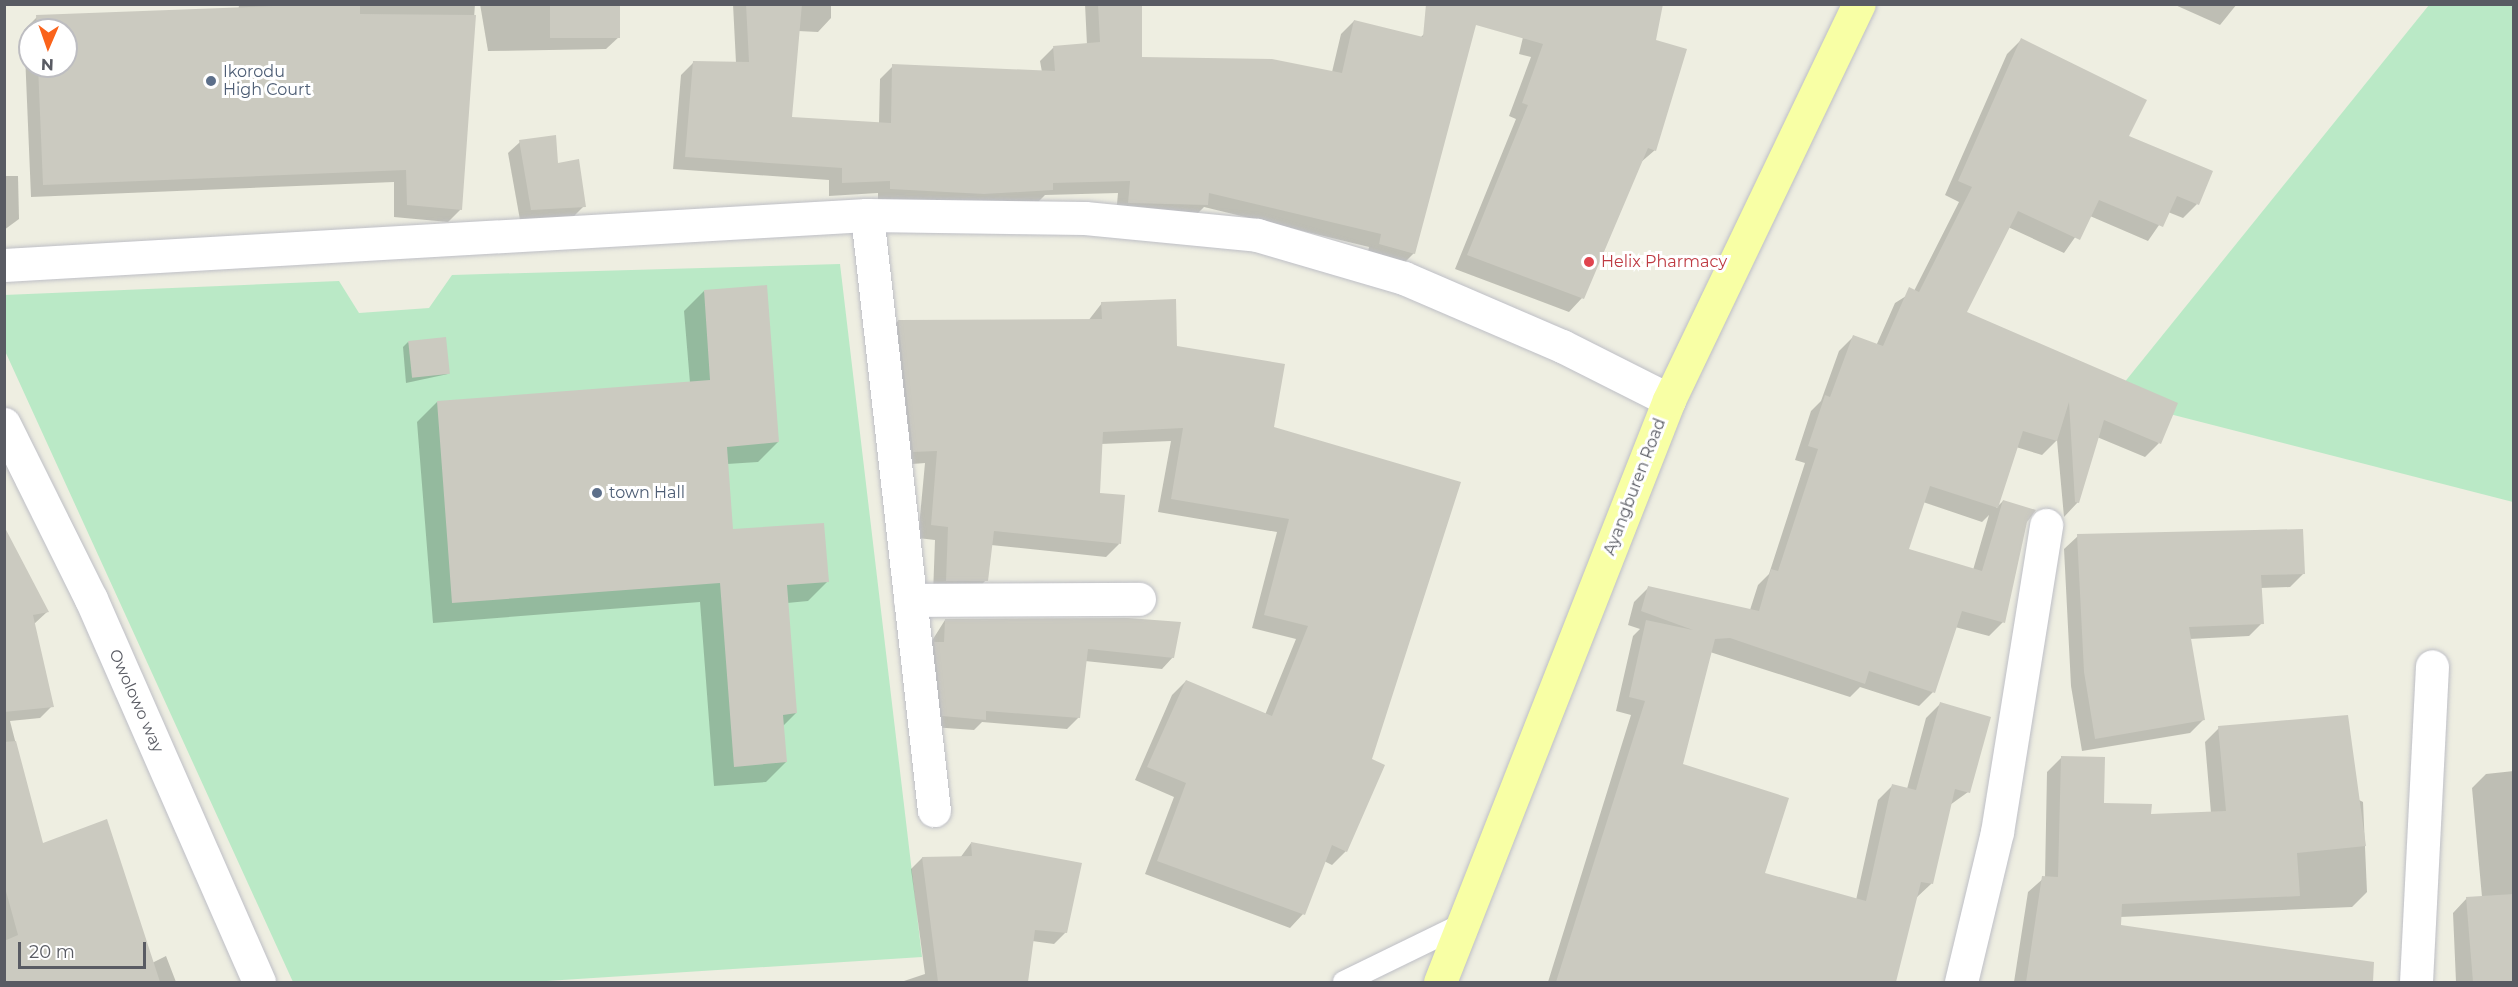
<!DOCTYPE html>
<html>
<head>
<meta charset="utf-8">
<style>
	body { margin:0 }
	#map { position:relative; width:2518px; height:987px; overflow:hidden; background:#eeeee1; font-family:Montserrat,sans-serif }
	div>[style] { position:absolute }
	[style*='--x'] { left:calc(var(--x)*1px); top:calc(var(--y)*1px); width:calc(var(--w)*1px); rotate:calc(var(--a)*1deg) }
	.green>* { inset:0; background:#bae9c6 }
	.shadow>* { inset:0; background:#0003 }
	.building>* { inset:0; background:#cbcac0; transform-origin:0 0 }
	.roads { filter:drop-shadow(0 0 2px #bebfc6) drop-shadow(0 0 2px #bebfc6) }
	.service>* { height:22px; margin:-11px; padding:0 11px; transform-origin:11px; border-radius:11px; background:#fff }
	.minor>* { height:33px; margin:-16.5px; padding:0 16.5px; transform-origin:16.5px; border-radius:16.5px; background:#fff }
	.tertiary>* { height:33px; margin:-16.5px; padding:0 16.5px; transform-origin:16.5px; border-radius:16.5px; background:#fff }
	.primary>* { height:33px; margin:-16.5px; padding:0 16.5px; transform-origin:16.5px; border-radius:16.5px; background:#f8ffa5 }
	.dots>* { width:16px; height:16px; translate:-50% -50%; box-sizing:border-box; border:3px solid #fff; border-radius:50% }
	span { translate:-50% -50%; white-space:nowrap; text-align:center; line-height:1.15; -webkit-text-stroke:6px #fff; paint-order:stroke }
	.service-label { font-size:16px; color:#4e5e75 }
	.left { translate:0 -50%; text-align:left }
	.health-label { font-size:16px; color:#be3a42 }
	.street-label { font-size:16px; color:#595b63 }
	.frame { position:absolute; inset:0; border:6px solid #595b63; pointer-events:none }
	.north { position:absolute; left:18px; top:18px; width:60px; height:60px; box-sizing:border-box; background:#fff; border:2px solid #bdbdc1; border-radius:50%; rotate:182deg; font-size:16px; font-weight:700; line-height:24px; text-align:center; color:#595b63 }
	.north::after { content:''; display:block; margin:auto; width:21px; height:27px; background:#fa631b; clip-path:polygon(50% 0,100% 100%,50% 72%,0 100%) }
	.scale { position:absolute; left:18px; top:942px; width:128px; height:27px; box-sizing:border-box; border:3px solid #595b63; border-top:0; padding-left:8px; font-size:18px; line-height:21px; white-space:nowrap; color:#595b63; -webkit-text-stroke:4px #fff; paint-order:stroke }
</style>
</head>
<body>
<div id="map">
	<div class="green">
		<i style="clip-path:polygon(2429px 5px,2513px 5px,2513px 502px,2111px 399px)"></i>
		<i style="clip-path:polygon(840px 264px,922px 957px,531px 982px,293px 982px,5px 351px,4px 295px,339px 281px,359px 313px,429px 308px,452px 275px)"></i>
	</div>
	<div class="shadow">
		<i style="clip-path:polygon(evenodd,239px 4px,475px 4px,461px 209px,448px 222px,394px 217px,394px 182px,31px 197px,24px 30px,37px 17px,232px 94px,239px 4px,30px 30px,66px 30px,66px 66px,30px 66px,30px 30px)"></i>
		<i style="clip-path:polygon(480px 4px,619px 4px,620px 36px,606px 49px,488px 51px)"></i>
		<i style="clip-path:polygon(733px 4px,831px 4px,831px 18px,818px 32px,798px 31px,790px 119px,879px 123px,880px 79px,893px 66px,1042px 72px,1040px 61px,1053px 48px,1087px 45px,1085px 4px,1140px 4px,1140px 58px,1332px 72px,1341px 34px,1354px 21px,1420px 38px,1428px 30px,1414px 253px,1401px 266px,1367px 257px,1369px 247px,1204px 207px,1193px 218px,1116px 215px,1118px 193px,1045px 195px,1038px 202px,878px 201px,878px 193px,829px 196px,829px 180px,673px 169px,681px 75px,694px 62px,736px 63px)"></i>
		<i style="clip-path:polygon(1531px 4px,1654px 41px,1655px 150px,1640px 163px,1582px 298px,1569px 312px,1455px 269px,1516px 119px,1509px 116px,1531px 57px,1519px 54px)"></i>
		<i style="clip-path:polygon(2173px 4px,2237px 4px,2220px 25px)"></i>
		<i style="clip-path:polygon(evenodd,2021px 40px,2197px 204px,2183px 218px,2168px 212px,2148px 241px,2090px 216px,2064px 253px,2008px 227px,1965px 313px,2159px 443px,2145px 457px,2097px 437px,2078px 502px,2064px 517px,2057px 440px,2042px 455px,2016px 447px,1996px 508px,2003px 501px,2026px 521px,2003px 622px,1989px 636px,1955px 627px,1933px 692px,1919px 706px,1860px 687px,1850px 697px,1710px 652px,1681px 765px,1763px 874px,1856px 900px,1878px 800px,1892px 786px,1907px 789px,1926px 718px,1940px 704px,1968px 792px,1950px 805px,1931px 884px,1916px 898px,1894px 982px,1808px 982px,1809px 977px,1751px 962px,1744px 982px,1548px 982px,1631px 715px,1616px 711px,1633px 636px,1640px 629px,1628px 625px,1634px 602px,1648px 588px,1750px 610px,1758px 585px,1769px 574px,1805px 463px,1795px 460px,1811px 411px,1821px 401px,1839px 351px,1853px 337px,1876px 346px,1895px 303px,1914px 291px,1959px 202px,1945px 195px,2007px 54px,2021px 40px,1923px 502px,1982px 522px,1989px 515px,1973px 570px,1907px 550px,1923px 502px)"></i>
		<i style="clip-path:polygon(520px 142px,557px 165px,584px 206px,573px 217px,520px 220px,508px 153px)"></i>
		<i style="clip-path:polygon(4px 176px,18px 176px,19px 219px,4px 230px)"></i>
		<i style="clip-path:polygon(704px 291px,778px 442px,758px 462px,727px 464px,732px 531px,828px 581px,808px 601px,787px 603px,796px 713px,783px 726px,786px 762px,766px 782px,714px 786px,700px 602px,433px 623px,417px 422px,437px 402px,690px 383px,684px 311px)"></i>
		<i style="clip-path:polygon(1102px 303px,1175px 347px,1272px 428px,1371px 760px,1346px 851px,1332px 865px,1324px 861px,1303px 914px,1290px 928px,1145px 874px,1174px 797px,1135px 780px,1172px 695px,1186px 681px,1265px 715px,1296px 639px,1252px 628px,1277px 532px,1158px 512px,1171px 441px,1101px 444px,1098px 494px,1119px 544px,1106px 557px,991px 545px,986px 580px,973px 594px,933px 594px,935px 540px,918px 538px,925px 463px,900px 465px,885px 334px,898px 321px,1088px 321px)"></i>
		<i style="clip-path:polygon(408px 342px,448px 374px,406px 383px,403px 347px)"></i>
		<i style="clip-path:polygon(4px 529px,47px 612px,34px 624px,52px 706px,40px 718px,10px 721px,42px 845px,152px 963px,166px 956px,176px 982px,4px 982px)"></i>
		<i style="clip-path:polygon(2078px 536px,2303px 574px,2290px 587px,2260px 588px,2262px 623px,2249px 636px,2189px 639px,2203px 720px,2190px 733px,2082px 751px,2071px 686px,2064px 549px)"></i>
		<i style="clip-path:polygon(945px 620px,1173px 657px,1162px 669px,1085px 661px,1079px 717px,1067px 729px,982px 722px,974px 730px,932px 727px,923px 655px)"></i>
		<i style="clip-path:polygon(2219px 728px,2363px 802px,2367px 892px,2352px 907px,2120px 917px,2119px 927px,2350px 960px,2347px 982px,2014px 982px,2028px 892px,2045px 877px,2047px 772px,2062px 757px,2102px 805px,2150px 815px,2211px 813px,2205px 742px)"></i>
		<i style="clip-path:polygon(2514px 771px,2514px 982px,2456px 982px,2453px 913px,2467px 898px,2482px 897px,2472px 788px,2486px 774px)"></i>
		<i style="clip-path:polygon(971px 843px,1066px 932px,1054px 944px,1032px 941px,1026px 982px,901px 982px,925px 974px,911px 869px,922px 858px,960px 858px)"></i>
	</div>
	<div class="building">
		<i style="clip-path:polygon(326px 4px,360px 4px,360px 14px,476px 15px,462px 210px,407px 205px,406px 170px,43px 185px,38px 66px,66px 66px,66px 30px,37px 30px,36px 15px)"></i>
		<i style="left:550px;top:4px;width:70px;height:34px"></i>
		<i style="clip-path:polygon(746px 4px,802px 4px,792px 117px,891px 123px,892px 64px,1055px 71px,1053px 46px,1100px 42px,1098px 4px,1142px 4px,1142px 57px,1272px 59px,1342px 73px,1354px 20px,1423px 37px,1426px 4px,1663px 4px,1656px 40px,1687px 49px,1656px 151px,1648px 148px,1584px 299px,1467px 255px,1528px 105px,1522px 103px,1543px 44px,1476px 25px,1415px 254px,1379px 244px,1381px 234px,1209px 193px,1208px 205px,1128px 203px,1130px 181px,1053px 183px,1053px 190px,984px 194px,890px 189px,890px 181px,842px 183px,842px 168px,685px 157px,693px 61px,749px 62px)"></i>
		<i style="clip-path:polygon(2021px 38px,2147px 100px,2129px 136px,2213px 171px,2199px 205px,2177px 196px,2163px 227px,2099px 200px,2080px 240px,2018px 211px,1967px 312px,2178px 403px,2161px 444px,2104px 420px,2079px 503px,2075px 502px,2069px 402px,2057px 441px,2023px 431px,1998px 508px,1930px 486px,1909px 549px,1982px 571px,2003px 500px,2036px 510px,2027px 522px,2005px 623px,1962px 611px,1935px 693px,1869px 671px,1865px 684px,1730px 638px,1715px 639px,1683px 764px,1789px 798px,1765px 873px,1866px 901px,1892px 784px,1916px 790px,1940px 702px,1991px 717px,1970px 793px,1955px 789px,1933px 884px,1921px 882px,1896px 982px,1556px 982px,1645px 701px,1629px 697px,1646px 620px,1693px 630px,1641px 611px,1648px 586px,1759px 611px,1771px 569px,1778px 571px,1818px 449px,1808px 446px,1825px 395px,1830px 397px,1853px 335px,1883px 346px,1909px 287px,1919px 292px,1972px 187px,1958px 181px)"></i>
		<i style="clip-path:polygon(556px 135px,558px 163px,579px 159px,586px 207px,531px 210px,519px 140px)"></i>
		<i style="clip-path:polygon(767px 285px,779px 442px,727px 447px,733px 529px,824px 523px,829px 582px,787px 585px,797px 713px,783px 715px,787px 762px,734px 767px,720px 583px,452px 603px,437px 401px,710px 380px,704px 290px)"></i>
		<i style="clip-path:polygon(1176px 299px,1177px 346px,1285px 364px,1274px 427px,1461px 482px,1372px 759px,1385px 765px,1347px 852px,1332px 845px,1305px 915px,1157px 861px,1186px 783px,1147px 767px,1186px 680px,1272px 716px,1308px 626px,1264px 615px,1289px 519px,1171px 499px,1183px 428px,1103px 432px,1100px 493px,1125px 495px,1121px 544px,994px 531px,988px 581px,946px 581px,948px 527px,931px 525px,937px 451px,913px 452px,898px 320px,1102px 319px,1101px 302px)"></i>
		<i style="left:446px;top:337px;width:37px;height:38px;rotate:84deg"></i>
		<i style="clip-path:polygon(4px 526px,49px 612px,33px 615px,54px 707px,4px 712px)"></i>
		<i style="clip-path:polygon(2303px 529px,2305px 574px,2261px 575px,2264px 624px,2189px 627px,2205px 720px,2095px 739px,2084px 672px,2077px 534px)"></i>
		<i style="clip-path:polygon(1128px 618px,1181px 622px,1174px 658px,1088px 649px,1080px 718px,986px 711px,986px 720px,942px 716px,934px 642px,944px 642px,945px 619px)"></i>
		<i style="clip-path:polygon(2348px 715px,2366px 846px,2297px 853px,2300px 896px,2122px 904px,2121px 925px,2374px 962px,2373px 982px,2026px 982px,2042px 876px,2058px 877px,2061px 756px,2105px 757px,2104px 803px,2152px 804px,2151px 814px,2226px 811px,2218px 726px)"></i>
		<i style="clip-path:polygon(16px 741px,43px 843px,107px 819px,160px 982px,4px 982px,4px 941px,18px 935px,4px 884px,4px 742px)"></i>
		<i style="clip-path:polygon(971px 842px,1082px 863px,1067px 933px,1035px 930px,1028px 982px,938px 982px,922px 857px,972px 856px)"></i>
		<i style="clip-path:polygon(2514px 894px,2514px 982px,2473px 982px,2466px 897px)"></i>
	</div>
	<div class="roads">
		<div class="service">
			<i style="--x:1344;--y:982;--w:132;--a:-26"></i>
		</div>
		<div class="minor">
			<i style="--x:867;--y:215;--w:599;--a:83.58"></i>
			<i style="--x:4;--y:265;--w:864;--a:-3.32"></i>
			<i style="--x:867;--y:215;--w:218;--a:0.8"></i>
			<i style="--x:1085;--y:218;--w:173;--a:5.6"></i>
			<i style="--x:1257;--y:235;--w:153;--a:16.3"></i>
			<i style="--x:1404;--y:278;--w:172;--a:23.3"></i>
			<i style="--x:1562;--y:346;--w:120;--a:26.8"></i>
			<i style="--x:910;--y:600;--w:229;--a:-0.3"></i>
			<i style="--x:1961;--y:982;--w:154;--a:-76.5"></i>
			<i style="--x:1997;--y:832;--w:311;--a:-80.9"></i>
			<i style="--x:2416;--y:982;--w:316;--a:-87.1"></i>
		</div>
		<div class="tertiary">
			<i style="--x:4;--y:424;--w:195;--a:63.6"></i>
			<i style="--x:91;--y:599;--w:418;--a:66.3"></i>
		</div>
		<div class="primary">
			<i style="--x:1440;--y:982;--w:625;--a:-68.52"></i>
			<i style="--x:1669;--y:400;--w:439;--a:-64.4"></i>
		</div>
	</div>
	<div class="dots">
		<i style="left:211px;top:81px;background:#5c6f8a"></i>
		<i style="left:1589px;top:262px;background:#e0444e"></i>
		<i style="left:597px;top:493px;background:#5c6f8a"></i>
	</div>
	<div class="service-label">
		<span class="left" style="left:223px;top:81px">Ikorodu<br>High Court</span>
		<span class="left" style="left:609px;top:493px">town Hall</span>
	</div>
	<div class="health-label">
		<span class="left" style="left:1601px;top:262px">Helix Pharmacy</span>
	</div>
	<div class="street-label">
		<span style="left:1635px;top:487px;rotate:-69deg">Ayangburen Road</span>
		<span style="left:136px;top:701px;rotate:66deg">Owolowo way</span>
	</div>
	<div class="frame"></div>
	<div class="north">N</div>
	<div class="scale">20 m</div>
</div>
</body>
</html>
